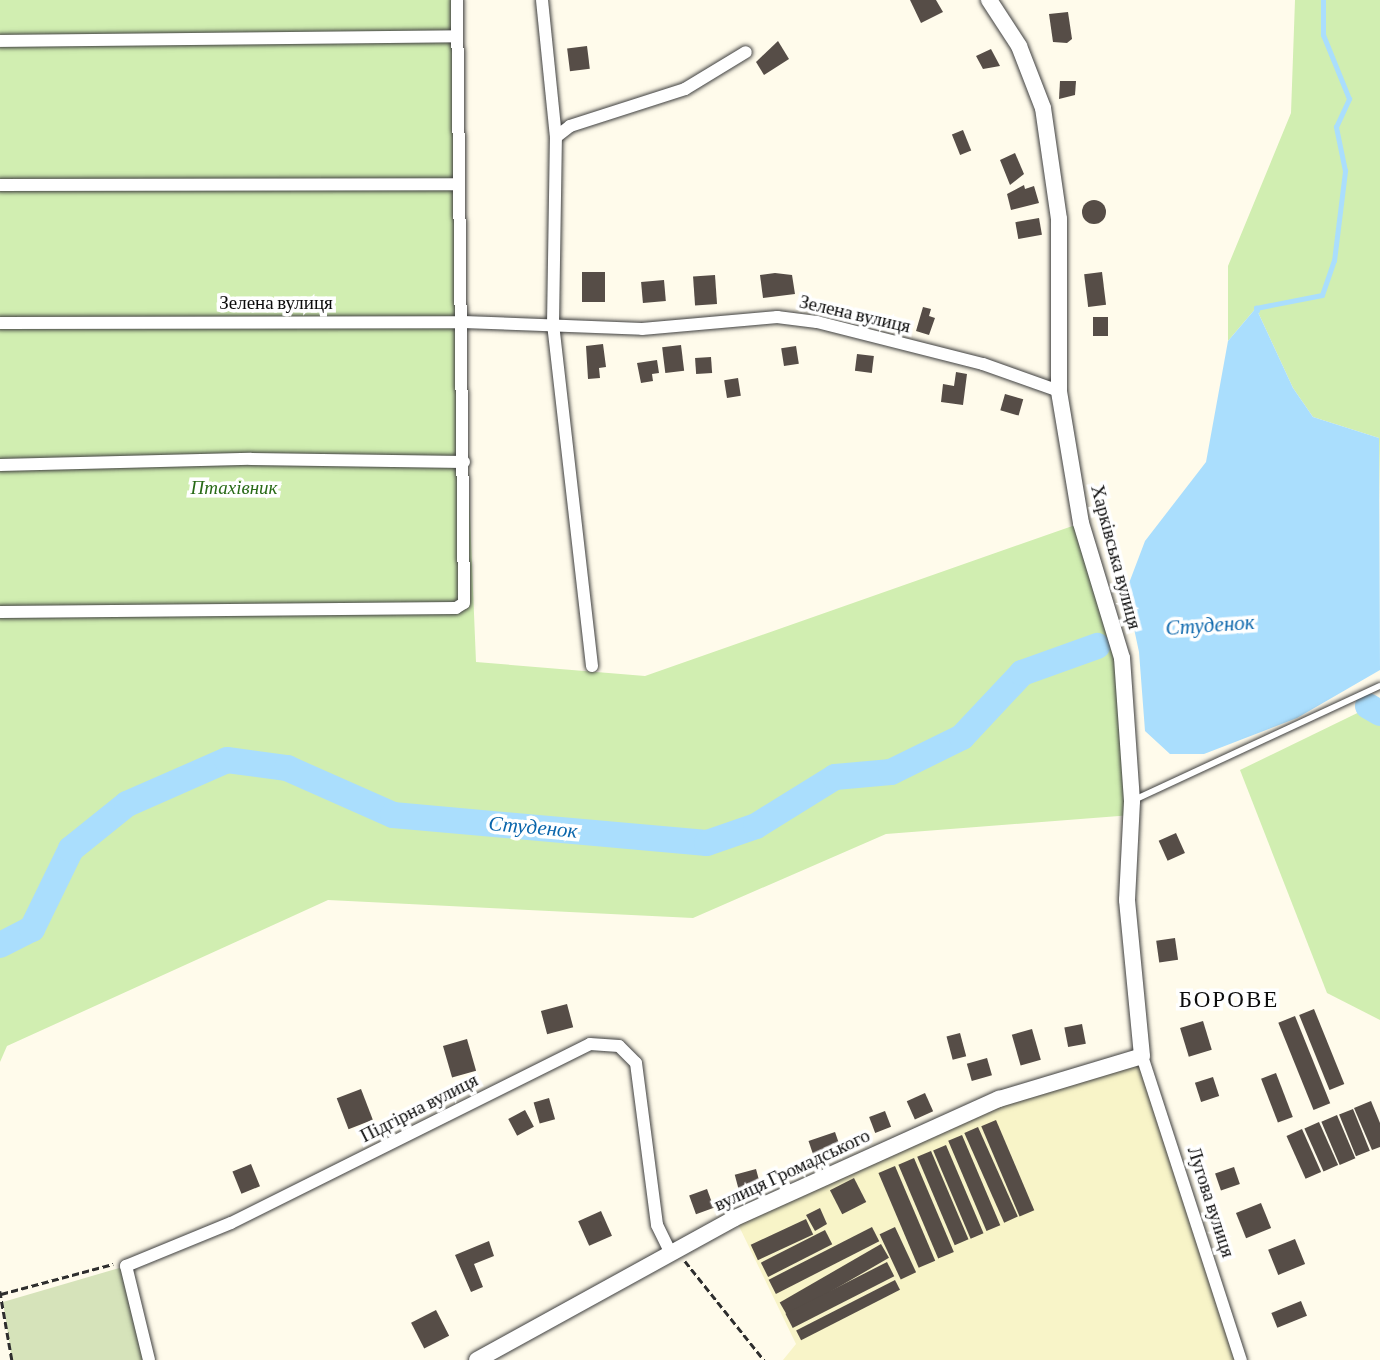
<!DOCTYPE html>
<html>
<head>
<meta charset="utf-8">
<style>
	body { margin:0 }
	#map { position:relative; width:1380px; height:1360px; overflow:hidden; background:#fffbeb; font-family:"Crimson Pro",serif }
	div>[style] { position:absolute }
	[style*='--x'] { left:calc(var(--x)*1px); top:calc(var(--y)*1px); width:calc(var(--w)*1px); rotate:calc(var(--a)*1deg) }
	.farmland>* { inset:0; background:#f8f4c8 }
	.green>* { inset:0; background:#d1eeb1 }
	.cemetery>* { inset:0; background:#d6e3ba }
	.water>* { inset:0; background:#aadefd }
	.stream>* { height:4.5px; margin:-2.25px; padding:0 2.25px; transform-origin:2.25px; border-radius:2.25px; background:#aadefd }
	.river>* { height:26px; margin:-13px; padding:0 13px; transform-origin:13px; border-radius:13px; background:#aadefd }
	.building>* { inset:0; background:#564d47; transform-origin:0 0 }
	.round { border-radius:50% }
	.path>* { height:2.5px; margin-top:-1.25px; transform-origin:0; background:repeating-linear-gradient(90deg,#2e2e2e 0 7px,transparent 0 10.5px) }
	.roads { filter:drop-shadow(0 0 2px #3f3f3f) drop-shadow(0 0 2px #3f3f3f) }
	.service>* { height:6px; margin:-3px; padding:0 3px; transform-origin:3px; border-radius:3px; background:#fff }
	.minor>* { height:12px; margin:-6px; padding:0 6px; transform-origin:6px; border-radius:6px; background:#fff }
	.tertiary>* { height:16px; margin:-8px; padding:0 8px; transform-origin:8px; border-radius:8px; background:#fff }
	span { translate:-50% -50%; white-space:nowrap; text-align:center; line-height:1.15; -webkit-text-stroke:7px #fff; paint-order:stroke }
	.street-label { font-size:19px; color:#0c0c0c }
	.park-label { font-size:19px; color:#286a16; font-style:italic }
	.water-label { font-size:21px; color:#0965ab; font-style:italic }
	.quarter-label { font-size:23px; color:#0c0c0c; letter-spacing:2px }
</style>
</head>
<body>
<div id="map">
	<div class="farmland">
		<i style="clip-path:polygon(1142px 1056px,1241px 1360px,783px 1360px,796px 1344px,735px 1218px,999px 1099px)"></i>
	</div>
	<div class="green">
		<i style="clip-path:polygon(0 0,457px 0,457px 201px,476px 662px,645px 676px,1081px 523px,1122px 658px,1132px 815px,886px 834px,693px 918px,328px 900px,7px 1046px,0 1062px)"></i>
		<i style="clip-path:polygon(1295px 0,1380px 0,1380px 501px,1379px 438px,1313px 417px,1293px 388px,1256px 308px,1228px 341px,1228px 266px,1291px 113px)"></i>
		<i style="clip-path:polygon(1380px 702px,1380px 1020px,1327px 993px,1240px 770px)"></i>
	</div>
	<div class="cemetery">
		<i style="clip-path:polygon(126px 1266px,149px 1360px,12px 1360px,3px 1302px)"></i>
	</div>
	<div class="water">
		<i style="clip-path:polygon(1256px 308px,1293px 388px,1313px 417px,1379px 438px,1380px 670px,1297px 718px,1204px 754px,1170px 754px,1145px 731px,1139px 652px,1126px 591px,1145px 541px,1206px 462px,1228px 341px)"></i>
	</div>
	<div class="stream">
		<i style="--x:1257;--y:311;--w:3;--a:-108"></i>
		<i style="--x:1256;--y:308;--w:67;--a:-11.1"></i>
		<i style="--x:1322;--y:295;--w:36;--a:-71"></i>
		<i style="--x:1334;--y:261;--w:91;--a:-83"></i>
		<i style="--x:1345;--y:171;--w:45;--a:-101.6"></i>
		<i style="--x:1336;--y:127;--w:31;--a:-65"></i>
		<i style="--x:1349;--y:99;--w:69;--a:-112.1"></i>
		<i style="--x:1323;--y:35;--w:35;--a:-90"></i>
	</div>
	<div class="river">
		<i style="--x:1368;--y:706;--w:14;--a:30"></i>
		<i style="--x:0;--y:945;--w:36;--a:-27"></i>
		<i style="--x:32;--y:929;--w:89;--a:-64"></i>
		<i style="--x:71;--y:849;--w:72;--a:-38.8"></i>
		<i style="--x:127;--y:804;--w:109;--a:-23.7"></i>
		<i style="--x:227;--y:760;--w:61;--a:7.6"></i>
		<i style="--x:287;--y:768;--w:116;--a:23.9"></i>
		<i style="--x:393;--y:815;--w:315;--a:5.1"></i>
		<i style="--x:707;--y:843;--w:52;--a:-19.1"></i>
		<i style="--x:756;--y:826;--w:93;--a:-31.8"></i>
		<i style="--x:835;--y:777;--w:56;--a:-5.1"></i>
		<i style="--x:891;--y:772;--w:79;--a:-26.2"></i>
		<i style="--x:962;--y:737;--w:88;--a:-46.8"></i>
		<i style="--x:1022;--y:673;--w:80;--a:-19.8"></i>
	</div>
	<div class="building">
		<i style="clip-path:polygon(910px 0,936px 0,943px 12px,921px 23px)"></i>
		<i style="clip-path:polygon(1068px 12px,1072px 39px,1067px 43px,1053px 42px,1049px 14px)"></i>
		<i style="clip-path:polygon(778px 41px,789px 59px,764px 75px,756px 62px)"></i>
		<i style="left:587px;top:46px;width:23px;height:20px;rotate:83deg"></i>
		<i style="clip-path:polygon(991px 49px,1000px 66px,983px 69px,976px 56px)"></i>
		<i style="clip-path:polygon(1060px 81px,1076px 81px,1075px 95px,1059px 99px)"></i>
		<i style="left:963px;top:130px;width:22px;height:12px;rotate:68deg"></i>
		<i style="clip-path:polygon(1015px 153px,1024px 174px,1010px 185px,1000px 160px)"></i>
		<i style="clip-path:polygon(1024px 185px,1025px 189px,1034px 186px,1039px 203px,1011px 210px,1007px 194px)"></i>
		<i class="round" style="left:1082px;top:200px;width:24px;height:24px"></i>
		<i style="left:1039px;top:218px;width:17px;height:24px;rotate:80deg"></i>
		<i style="left:582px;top:272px;width:23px;height:30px"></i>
		<i style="left:1102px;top:272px;width:33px;height:18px;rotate:83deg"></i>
		<i style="clip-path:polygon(775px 273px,792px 275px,795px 294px,763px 298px,760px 275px)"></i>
		<i style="left:715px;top:275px;width:29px;height:22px;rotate:86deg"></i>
		<i style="left:664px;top:280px;width:21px;height:23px;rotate:85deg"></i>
		<i style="clip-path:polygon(923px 307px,931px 309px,929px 316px,935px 318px,929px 335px,916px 331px)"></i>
		<i style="left:1093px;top:317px;width:15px;height:19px"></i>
		<i style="clip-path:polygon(603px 344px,606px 367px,599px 368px,600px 378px,588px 379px,586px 346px)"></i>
		<i style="left:681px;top:345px;width:26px;height:19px;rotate:83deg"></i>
		<i style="left:796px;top:346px;width:18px;height:15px;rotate:81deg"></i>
		<i style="left:857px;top:354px;width:17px;height:17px;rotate:7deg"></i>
		<i style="left:711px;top:357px;width:16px;height:16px;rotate:86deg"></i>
		<i style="clip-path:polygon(657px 360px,659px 373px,652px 374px,653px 381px,641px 383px,637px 363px)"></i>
		<i style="clip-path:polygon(956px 372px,967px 374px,963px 405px,941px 402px,943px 384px,954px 386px)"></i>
		<i style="left:738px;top:378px;width:18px;height:14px;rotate:81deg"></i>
		<i style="left:1005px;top:394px;width:19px;height:17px;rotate:16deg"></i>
		<i style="left:1176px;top:833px;width:22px;height:19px;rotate:66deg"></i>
		<i style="left:1175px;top:938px;width:22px;height:19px;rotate:82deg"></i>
		<i style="left:567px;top:1004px;width:24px;height:27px;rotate:75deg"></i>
		<i style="left:1314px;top:1009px;width:81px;height:16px;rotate:68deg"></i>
		<i style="left:1295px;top:1016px;width:94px;height:18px;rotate:68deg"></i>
		<i style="left:1203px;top:1021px;width:30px;height:24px;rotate:73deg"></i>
		<i style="left:1082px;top:1024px;width:20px;height:18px;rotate:79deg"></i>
		<i style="left:1032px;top:1029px;width:32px;height:21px;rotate:74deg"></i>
		<i style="left:960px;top:1033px;width:24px;height:14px;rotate:75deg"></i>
		<i style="left:467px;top:1039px;width:33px;height:25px;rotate:74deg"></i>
		<i style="left:987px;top:1058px;width:18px;height:21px;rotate:74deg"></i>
		<i style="left:1276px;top:1073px;width:47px;height:16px;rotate:69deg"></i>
		<i style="left:1213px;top:1077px;width:20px;height:19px;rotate:72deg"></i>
		<i style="left:361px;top:1089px;width:33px;height:26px;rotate:69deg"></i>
		<i style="left:925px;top:1093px;width:20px;height:20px;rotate:66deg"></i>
		<i style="left:549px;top:1098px;width:22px;height:16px;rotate:74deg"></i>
		<i style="clip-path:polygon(1371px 1101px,1380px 1123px,1380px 1147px,1372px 1150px,1354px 1108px)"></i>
		<i style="left:1353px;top:1109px;width:45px;height:15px;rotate:68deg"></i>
		<i style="left:525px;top:1110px;width:19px;height:19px;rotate:62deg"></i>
		<i style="left:885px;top:1111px;width:17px;height:17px;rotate:69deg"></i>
		<i style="left:1337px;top:1115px;width:47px;height:17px;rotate:67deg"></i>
		<i style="left:996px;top:1120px;width:98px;height:16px;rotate:67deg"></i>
		<i style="left:1319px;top:1122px;width:47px;height:16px;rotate:66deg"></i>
		<i style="left:978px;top:1127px;width:98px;height:15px;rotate:66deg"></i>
		<i style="left:1302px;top:1129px;width:47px;height:17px;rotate:66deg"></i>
		<i style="left:835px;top:1132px;width:18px;height:28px;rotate:71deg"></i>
		<i style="left:962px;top:1135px;width:98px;height:15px;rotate:67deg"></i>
		<i style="left:946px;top:1145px;width:96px;height:14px;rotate:67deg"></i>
		<i style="left:931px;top:1151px;width:96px;height:15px;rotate:67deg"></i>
		<i style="left:914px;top:1158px;width:102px;height:17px;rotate:67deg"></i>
		<i style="left:251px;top:1164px;width:24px;height:20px;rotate:68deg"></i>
		<i style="left:895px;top:1166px;width:103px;height:18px;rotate:67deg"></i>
		<i style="left:1234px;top:1167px;width:18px;height:20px;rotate:71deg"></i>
		<i style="left:756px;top:1169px;width:24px;height:22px;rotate:75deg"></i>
		<i style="left:854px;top:1178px;width:27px;height:27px;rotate:63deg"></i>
		<i style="left:707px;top:1189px;width:20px;height:19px;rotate:70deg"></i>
		<i style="left:1261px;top:1203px;width:27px;height:27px;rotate:68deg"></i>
		<i style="clip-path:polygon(820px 1208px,827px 1224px,815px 1231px,806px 1215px)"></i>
		<i style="left:601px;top:1211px;width:27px;height:25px;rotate:66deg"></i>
		<i style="left:806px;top:1219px;width:17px;height:61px;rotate:65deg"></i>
		<i style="left:872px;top:1227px;width:16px;height:116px;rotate:63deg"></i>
		<i style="left:895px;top:1227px;width:50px;height:17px;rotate:65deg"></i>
		<i style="left:825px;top:1230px;width:16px;height:72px;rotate:63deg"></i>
		<i style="left:1295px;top:1239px;width:27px;height:29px;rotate:68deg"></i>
		<i style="clip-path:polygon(489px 1241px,494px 1256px,474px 1264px,483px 1287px,471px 1292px,455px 1255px)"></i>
		<i style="left:881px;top:1244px;width:16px;height:117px;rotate:60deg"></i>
		<i style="left:887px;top:1262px;width:16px;height:114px;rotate:63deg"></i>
		<i style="left:895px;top:1280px;width:11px;height:111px;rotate:63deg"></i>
		<i style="left:1301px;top:1301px;width:16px;height:32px;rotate:68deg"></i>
		<i style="left:436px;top:1310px;width:29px;height:28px;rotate:63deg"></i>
	</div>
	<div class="path">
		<i style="--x:685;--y:1261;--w:127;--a:51.4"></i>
		<i style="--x:0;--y:1291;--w:70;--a:80.1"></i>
		<i style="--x:1;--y:1294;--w:116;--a:-15"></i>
	</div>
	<div class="roads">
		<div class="service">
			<i style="--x:1134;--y:800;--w:271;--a:-24.9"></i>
		</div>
		<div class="minor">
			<i style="--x:542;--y:0;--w:138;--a:84.2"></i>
			<i style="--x:0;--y:41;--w:456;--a:-0.6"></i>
			<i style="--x:0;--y:185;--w:456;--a:-0.1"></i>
			<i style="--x:0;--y:323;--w:463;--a:-0.1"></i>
			<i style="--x:463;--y:322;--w:179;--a:2.2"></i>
			<i style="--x:642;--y:329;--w:136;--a:-5.1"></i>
			<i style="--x:777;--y:317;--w:40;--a:7.1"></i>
			<i style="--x:817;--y:322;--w:171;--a:14.2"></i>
			<i style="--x:983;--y:364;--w:81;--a:19.6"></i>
			<i style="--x:0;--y:465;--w:251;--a:-1.4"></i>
			<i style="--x:251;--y:459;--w:213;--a:0.8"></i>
			<i style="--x:0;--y:612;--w:456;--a:-0.5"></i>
			<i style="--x:456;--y:608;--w:9;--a:-32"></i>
			<i style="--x:464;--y:603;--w:603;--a:-90.67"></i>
			<i style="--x:592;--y:666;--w:344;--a:-96.5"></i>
			<i style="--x:553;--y:324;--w:187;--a:-89.1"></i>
			<i style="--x:556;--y:137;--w:18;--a:-38"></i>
			<i style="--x:570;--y:126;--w:121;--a:-17.8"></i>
			<i style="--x:685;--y:89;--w:71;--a:-31.2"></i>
			<i style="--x:1142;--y:1056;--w:320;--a:72"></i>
			<i style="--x:149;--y:1360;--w:97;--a:-103.7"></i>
			<i style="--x:126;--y:1266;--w:113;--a:-22.3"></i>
			<i style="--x:231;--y:1223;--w:401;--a:-26.5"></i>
			<i style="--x:590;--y:1044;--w:29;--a:4"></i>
			<i style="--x:619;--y:1046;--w:24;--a:45"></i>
			<i style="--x:636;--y:1063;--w:163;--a:82.6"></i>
			<i style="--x:657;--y:1225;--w:30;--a:64"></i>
		</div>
		<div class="tertiary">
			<i style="--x:477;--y:1360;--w:294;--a:-28.8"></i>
			<i style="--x:735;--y:1218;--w:290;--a:-24.3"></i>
			<i style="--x:999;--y:1099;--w:149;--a:-16.7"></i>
			<i style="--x:1142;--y:1056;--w:157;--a:-95.5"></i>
			<i style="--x:1127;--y:900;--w:99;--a:-87.1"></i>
			<i style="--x:1132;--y:801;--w:143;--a:-94"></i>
			<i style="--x:1122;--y:658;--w:141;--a:-106.9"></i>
			<i style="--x:1081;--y:523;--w:134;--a:-99.5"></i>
			<i style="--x:1059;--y:391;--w:172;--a:-90"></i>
			<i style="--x:1059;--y:219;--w:112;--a:-98.2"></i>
			<i style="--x:1043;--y:108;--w:66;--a:-111.2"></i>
			<i style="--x:1019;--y:46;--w:55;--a:-123.1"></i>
		</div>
	</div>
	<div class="street-label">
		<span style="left:276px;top:303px">Зелена вулиця</span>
		<span style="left:855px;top:314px;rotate:13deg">Зелена вулиця</span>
		<span style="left:1116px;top:557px;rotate:75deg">Харківська вулиця</span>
		<span style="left:419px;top:1108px;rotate:-27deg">Підгірна вулиця</span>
		<span style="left:792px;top:1170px;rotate:-25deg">вулиця Громадського</span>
		<span style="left:1211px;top:1202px;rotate:72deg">Лугова вулиця</span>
	</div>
	<div class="park-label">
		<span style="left:234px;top:488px">Птахівник</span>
	</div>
	<div class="water-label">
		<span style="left:1210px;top:625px;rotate:-4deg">Студенок</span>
		<span style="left:533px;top:827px;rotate:5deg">Студенок</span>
	</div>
	<div class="quarter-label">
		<span style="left:1229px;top:999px">БОРОВЕ</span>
	</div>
</div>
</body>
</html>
